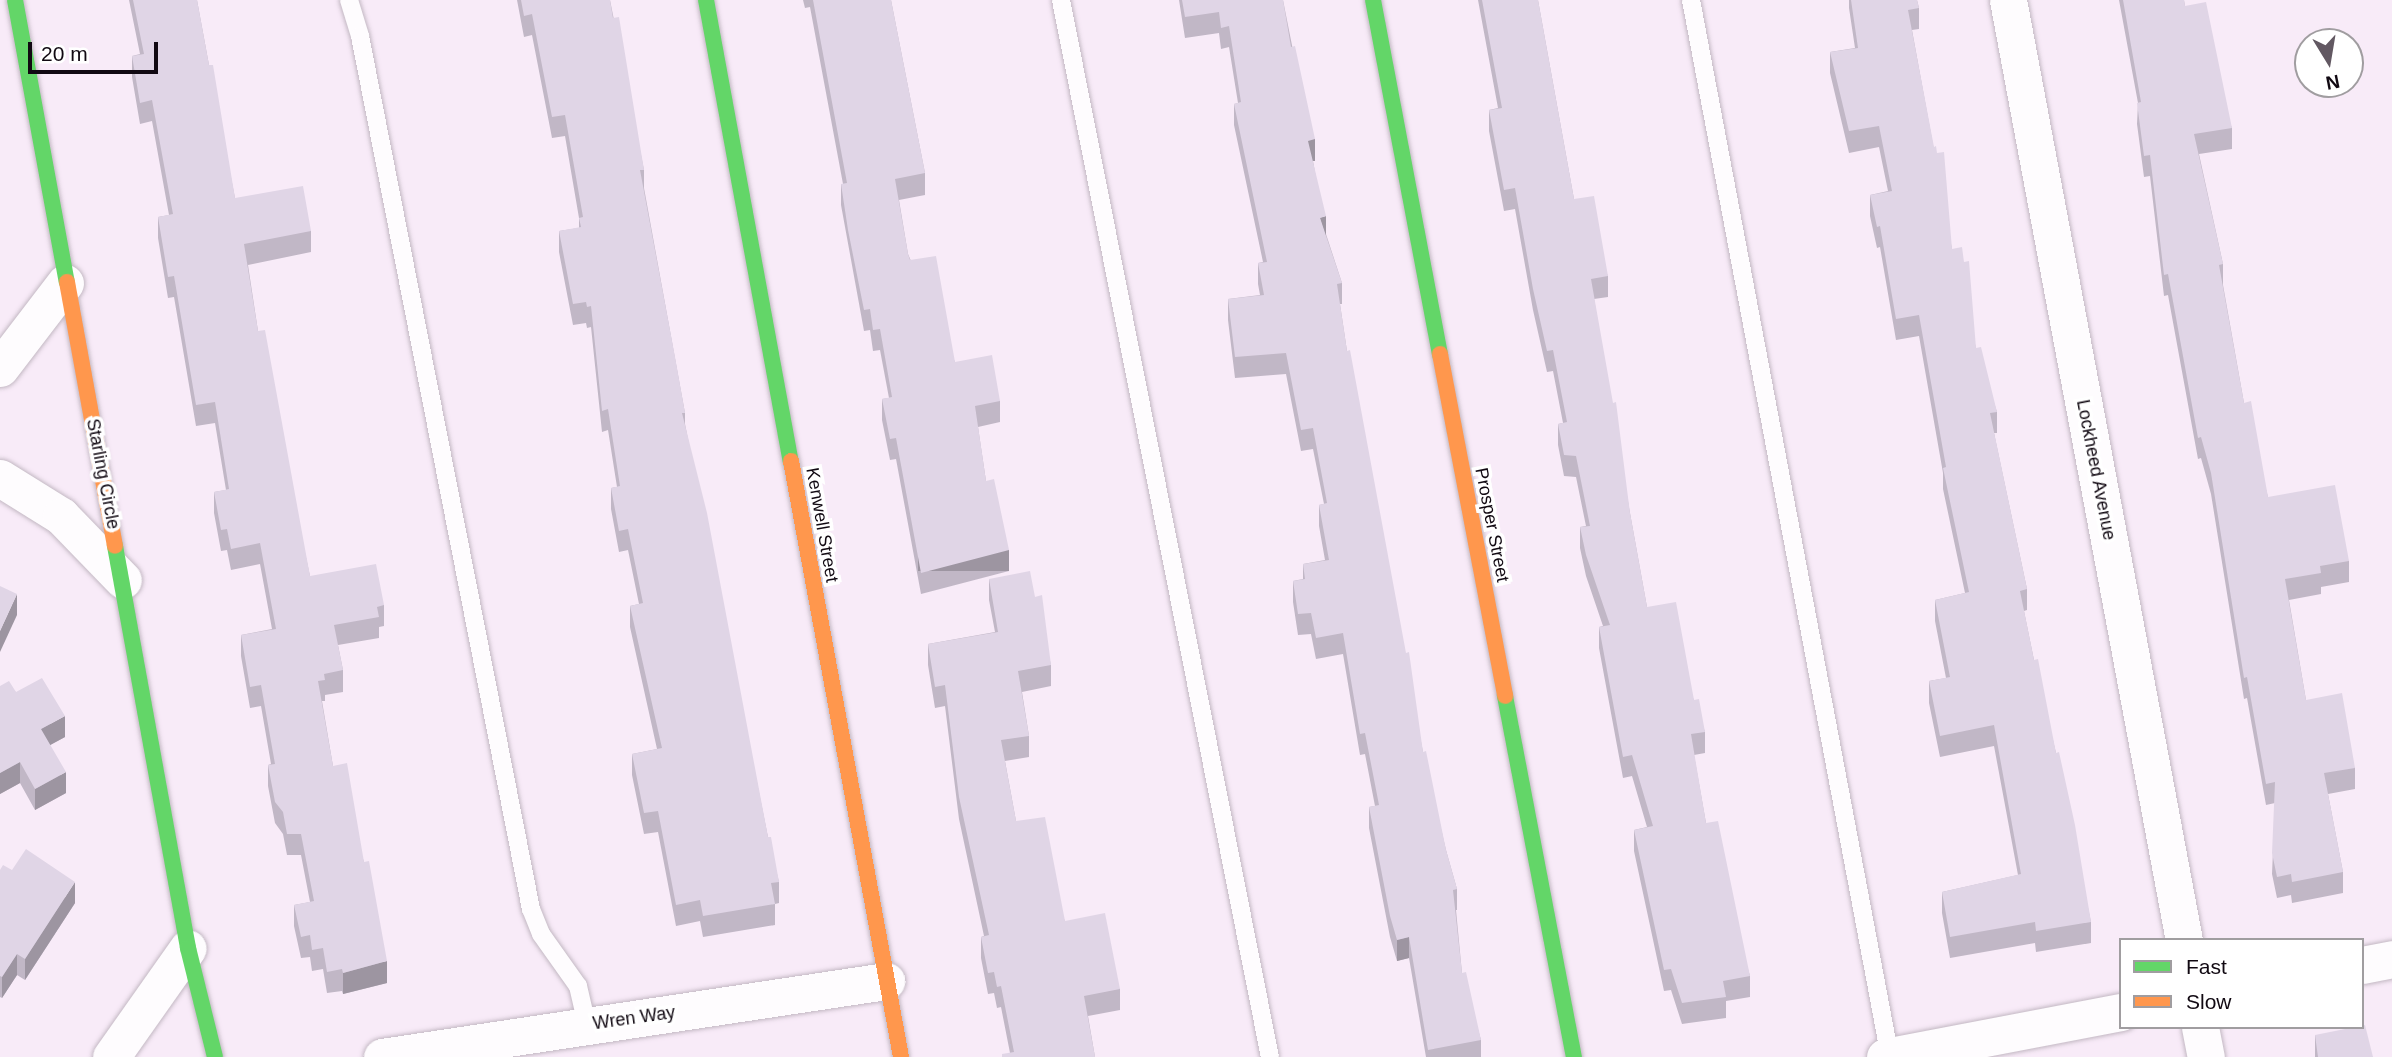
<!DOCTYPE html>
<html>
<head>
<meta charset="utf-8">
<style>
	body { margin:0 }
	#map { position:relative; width:2392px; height:1057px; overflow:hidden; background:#f8ebf8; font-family:Arial,sans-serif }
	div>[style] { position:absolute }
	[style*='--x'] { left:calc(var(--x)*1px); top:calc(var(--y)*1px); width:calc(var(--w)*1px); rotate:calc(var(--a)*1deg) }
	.roads { filter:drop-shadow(0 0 2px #c3b8c3) drop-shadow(0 0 2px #c3b8c3) }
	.lane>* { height:18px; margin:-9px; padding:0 9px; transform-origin:9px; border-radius:9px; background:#fefcfe }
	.street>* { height:37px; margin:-18.5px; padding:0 18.5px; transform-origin:18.5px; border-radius:18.5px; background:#fefcfe }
	.fast>* { height:16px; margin:-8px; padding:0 8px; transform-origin:8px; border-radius:8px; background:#63d668 }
	.slow>* { height:16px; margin:-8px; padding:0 8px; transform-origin:8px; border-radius:8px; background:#ff974d }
	.wall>* { inset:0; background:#c1b7c6 }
	.shaded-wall>* { inset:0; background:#9d95a1; transform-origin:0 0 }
	.building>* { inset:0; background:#e0d5e6 }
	span { translate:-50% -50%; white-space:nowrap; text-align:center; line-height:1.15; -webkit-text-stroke:7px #fff; paint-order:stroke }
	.street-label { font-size:18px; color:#110912 }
	.legend { position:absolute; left:2119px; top:938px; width:245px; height:91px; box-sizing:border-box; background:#fff; border:2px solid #a09da0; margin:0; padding:9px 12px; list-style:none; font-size:21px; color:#110912 }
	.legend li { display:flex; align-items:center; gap:14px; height:35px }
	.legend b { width:35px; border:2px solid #a09da0 }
	.north { position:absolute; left:2294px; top:28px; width:70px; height:70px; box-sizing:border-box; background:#fff; border:2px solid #a09da0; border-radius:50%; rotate:169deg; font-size:19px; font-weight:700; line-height:28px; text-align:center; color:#110912 }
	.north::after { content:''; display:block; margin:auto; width:24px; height:32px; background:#625862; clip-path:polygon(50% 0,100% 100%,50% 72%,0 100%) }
	.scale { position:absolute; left:28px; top:42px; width:130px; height:32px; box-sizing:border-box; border:4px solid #110912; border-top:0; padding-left:9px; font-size:21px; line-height:24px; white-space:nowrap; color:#110912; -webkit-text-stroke:5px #fff; paint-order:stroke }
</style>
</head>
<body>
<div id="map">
	<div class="roads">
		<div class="lane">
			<i style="--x:349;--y:0;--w:38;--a:73"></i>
			<i style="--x:360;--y:36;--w:890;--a:78.92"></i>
			<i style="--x:531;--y:909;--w:27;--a:68"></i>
			<i style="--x:541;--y:934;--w:64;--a:54.6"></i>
			<i style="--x:578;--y:986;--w:40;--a:77"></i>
			<i style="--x:1061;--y:0;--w:1077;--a:78.82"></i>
			<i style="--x:1691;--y:0;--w:1076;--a:79.34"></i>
		</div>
		<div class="street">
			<i style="--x:2008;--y:0;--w:956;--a:79.4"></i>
			<i style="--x:0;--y:368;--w:107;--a:-52.6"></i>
			<i style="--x:0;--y:478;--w:72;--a:31.9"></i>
			<i style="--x:61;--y:516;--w:89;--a:45.9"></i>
			<i style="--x:2362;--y:965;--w:31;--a:-11"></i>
			<i style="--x:2200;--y:1027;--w:31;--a:79"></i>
			<i style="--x:111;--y:1057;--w:133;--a:-54.8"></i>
			<i style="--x:382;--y:1057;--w:510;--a:-8.58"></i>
			<i style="--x:1885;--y:1057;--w:240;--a:-10.8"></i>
		</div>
		<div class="fast">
			<i style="--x:15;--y:0;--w:287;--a:79.6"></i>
			<i style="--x:706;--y:0;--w:469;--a:79.6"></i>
			<i style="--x:1373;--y:0;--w:360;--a:79.3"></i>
			<i style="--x:115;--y:546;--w:409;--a:79.7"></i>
			<i style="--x:188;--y:948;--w:112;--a:76.1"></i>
			<i style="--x:1505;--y:696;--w:368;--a:79.2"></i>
		</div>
		<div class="slow">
			<i style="--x:67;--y:282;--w:268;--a:79.7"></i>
			<i style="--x:1440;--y:354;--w:348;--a:79.2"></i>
			<i style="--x:791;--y:461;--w:606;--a:79.54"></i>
		</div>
	</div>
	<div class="wall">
		<i style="clip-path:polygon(129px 0,197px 0,209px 65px,235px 198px,311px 231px,311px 252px,248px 265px,258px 331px,310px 576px,384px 605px,384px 626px,379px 627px,379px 638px,338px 645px,343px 670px,343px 692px,325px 695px,325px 701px,322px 701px,333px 766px,364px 862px,387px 983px,343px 994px,342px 991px,327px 993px,323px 969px,312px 971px,310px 957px,301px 958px,294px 926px,294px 905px,310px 902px,301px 855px,287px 855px,283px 834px,275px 823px,268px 786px,268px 765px,271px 764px,261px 706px,250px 708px,241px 656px,241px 635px,272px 629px,260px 564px,231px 570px,227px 550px,221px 551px,214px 513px,214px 492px,226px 490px,215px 423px,196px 426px,174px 297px,168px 298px,158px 238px,158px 217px,169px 215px,152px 121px,140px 124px,132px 77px,132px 56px,140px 54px)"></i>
		<i style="clip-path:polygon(517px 0,610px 0,644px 170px,644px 188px,685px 413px,685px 424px,768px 837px,779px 882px,779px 903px,775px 904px,775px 925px,703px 937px,700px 921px,676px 926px,658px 832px,644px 834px,632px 775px,632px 754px,657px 749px,630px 627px,630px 606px,639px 604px,628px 550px,619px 552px,611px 509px,611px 488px,617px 487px,608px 430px,602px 432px,591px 327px,587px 328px,586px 323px,573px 325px,559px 252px,559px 231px,579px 228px,579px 218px,565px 136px,552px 138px,532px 35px,524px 37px)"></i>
		<i style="clip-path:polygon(803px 0,891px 0,925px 173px,925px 195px,899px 200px,908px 254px,955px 362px,1000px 401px,1000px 422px,978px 427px,986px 481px,1009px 571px,921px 594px,896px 459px,890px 460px,882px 420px,882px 399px,889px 398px,880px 350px,873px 351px,870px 330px,864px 331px,841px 205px,841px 184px,843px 184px,810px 7px,805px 8px)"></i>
		<i style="clip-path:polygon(1179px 0,1283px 0,1315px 161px,1313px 161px,1326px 234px,1342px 283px,1342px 304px,1340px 304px,1347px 351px,1423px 752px,1446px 850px,1457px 889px,1457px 910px,1456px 910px,1462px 973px,1481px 1040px,1481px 1057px,1426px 1057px,1409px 958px,1397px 961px,1390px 937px,1369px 828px,1369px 807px,1375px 806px,1365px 754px,1360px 755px,1343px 654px,1316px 659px,1311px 634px,1298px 635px,1293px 602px,1293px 581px,1303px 579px,1303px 564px,1325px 560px,1319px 526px,1319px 505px,1324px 504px,1313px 449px,1301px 451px,1286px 374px,1235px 378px,1228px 320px,1228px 299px,1260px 295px,1258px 284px,1258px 263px,1263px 262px,1234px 125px,1234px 104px,1238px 103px,1229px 47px,1221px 49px,1219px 33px,1185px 38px)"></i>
		<i style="clip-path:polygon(1478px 0,1538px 0,1574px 199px,1608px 276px,1608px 297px,1594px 299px,1630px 513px,1647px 607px,1694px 700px,1705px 732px,1705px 753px,1694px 755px,1706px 823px,1750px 976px,1750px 997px,1726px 1001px,1726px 1018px,1682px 1024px,1671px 990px,1664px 991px,1634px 851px,1634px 830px,1647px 827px,1632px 776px,1623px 778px,1599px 648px,1599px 627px,1603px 626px,1586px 576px,1580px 548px,1580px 527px,1586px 526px,1576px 477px,1564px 476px,1558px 445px,1558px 424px,1563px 423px,1553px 371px,1547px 372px,1533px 310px,1515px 209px,1504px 211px,1489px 131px,1489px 110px,1498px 108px)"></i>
		<i style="clip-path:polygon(1849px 0,1917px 0,1919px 8px,1919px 29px,1912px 30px,1952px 249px,1976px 348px,1997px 412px,1997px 433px,1994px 433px,2027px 589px,2027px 610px,2024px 611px,2034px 660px,2056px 753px,2091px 922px,2091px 943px,2036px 952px,2035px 943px,1950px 958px,1942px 913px,1942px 892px,2018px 875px,1994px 746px,1940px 757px,1929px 703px,1929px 681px,1946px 678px,1935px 621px,1935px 600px,1965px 593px,1943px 489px,1943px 473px,1919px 336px,1896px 340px,1880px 247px,1877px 248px,1870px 216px,1870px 195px,1888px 191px,1879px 147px,1849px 153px,1830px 73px,1830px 52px,1855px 48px,1849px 8px)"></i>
		<i style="clip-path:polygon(2119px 0,2184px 0,2185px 6px,2232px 128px,2232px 149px,2199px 154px,2223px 264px,2223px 285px,2244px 403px,2268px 497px,2349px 561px,2349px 582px,2321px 587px,2321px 594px,2289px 600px,2306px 700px,2355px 768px,2355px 789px,2328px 794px,2343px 872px,2343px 893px,2292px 903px,2291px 895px,2277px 898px,2272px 874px,2275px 803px,2266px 805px,2247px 698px,2244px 699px,2211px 494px,2201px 458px,2198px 459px,2168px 295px,2164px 296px,2150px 176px,2144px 177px,2137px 124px,2138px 103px)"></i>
		<i style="clip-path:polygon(989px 579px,1035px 597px,1051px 665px,1051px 686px,1022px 692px,1029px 736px,1029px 757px,1005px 761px,1016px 821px,1065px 921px,1120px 989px,1120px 1010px,1088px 1016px,1095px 1057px,1010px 1053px,1001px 1007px,997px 1008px,994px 993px,988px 994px,981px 958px,981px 937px,984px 936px,959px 819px,945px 706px,935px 708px,928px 665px,928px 644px,995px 632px,989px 600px)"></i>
		<i style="clip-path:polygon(0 686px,16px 692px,65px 737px,50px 745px,66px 793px,35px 810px,20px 783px,0 794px)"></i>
		<i style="clip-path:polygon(0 870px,12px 870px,75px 903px,25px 980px,17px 975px,2px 998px,0 997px)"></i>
		<i style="clip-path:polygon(2315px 1035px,2373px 1057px,2315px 1057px)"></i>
	</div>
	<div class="shaded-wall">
		<i style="left:1315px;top:139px;width:22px;height:7px;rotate:90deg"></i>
		<i style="clip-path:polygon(1326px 216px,1326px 238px,1320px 218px)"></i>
		<i style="left:1009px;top:550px;width:21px;height:91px;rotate:90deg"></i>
		<i style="clip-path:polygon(17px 594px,17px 615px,0 652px,0 631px)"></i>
		<i style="clip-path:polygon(65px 716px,65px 737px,41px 750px,41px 729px)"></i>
		<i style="clip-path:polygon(20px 762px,20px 783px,0 794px,0 773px)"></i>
		<i style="clip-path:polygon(66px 772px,66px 793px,35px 810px,35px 789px)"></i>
		<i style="clip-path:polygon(75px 882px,75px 903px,25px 980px,25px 959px)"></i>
		<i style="clip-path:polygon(1409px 937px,1409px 958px,1397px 961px,1397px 940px)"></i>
		<i style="clip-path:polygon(17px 954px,17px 975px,2px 998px,2px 977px)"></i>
		<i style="clip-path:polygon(387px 961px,387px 983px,343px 994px,343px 973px)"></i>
	</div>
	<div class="building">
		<i style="clip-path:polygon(133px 0,197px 0,209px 65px,213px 65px,235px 198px,303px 186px,311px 231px,244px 244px,258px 331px,265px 330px,310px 576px,376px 564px,384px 605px,377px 607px,379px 617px,334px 625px,343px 670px,324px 674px,325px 680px,318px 681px,333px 766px,347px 763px,364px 862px,369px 861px,387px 961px,343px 973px,342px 969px,327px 972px,323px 948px,312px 950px,310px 935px,301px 937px,294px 905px,314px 901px,301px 834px,287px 834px,283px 812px,275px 802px,268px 765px,275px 764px,261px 685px,250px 687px,241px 635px,276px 629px,260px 543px,231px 549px,227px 529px,221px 530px,214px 492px,229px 489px,215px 402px,196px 405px,174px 276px,168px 277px,158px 217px,173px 214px,152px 100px,140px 103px,132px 56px,144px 54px)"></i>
		<i style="clip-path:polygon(521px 0,610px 0,613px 18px,619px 17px,644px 170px,640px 170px,675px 357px,685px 413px,682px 413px,707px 513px,768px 837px,771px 837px,779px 882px,771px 883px,775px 904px,703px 916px,700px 900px,676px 905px,658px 811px,644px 813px,632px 754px,662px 748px,630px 606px,643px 603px,628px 529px,619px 531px,611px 488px,620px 486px,608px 409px,602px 411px,591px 306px,587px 307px,586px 302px,573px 304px,559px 231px,581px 227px,579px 218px,583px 217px,565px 115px,552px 117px,532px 14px,524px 16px)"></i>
		<i style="clip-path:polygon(813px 0,891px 0,925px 173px,895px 179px,908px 254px,910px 260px,936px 256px,955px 362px,992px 355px,1000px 401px,975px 406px,986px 481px,994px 479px,1009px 550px,921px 573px,896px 438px,890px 439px,882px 399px,892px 397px,880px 329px,873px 330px,870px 309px,864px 310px,848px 230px,841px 184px,847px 183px)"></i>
		<i style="clip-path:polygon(1182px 0,1283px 0,1291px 47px,1295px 46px,1315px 139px,1308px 141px,1326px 216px,1320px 218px,1342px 283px,1337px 284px,1347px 351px,1350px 350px,1406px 653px,1409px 652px,1423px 752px,1426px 751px,1446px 850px,1457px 889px,1453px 890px,1462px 973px,1466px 972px,1481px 1040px,1428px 1050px,1409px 937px,1397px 940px,1390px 916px,1369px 807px,1379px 805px,1365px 733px,1360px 734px,1343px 633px,1316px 638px,1311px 613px,1298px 614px,1293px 581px,1305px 579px,1303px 564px,1329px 560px,1319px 505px,1327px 503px,1313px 428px,1301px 430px,1286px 353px,1235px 357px,1228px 299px,1264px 295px,1258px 263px,1267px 262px,1234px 104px,1241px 102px,1229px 26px,1221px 28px,1219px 12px,1185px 17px)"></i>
		<i style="clip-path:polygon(1482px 0,1538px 0,1574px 199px,1594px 196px,1608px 276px,1591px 279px,1613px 403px,1616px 402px,1630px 513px,1647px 607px,1676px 602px,1694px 700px,1699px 699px,1705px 732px,1691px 734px,1706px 823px,1718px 821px,1750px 976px,1723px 981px,1726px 997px,1682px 1003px,1671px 969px,1664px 970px,1634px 830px,1653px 826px,1632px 755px,1623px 757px,1599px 627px,1610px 625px,1586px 555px,1580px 527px,1590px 526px,1576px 456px,1564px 455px,1558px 424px,1567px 422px,1553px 350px,1547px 351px,1533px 289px,1515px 188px,1504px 190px,1489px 110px,1502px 108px)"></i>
		<i style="clip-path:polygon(1851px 0,1917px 0,1919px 8px,1908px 10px,1934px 147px,1936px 146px,1937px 153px,1944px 152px,1952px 249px,1962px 247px,1964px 262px,1969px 261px,1976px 348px,1981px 347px,1997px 412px,1990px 413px,2027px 589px,2020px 591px,2034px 660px,2038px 659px,2056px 753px,2059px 752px,2075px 825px,2091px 922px,2036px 931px,2035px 922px,1950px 937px,1942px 892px,2021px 874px,1994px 725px,1940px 736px,1929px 681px,1950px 677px,1935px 600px,1969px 592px,1943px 468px,1946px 467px,1919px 315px,1896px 319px,1880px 226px,1877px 227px,1870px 195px,1892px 191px,1879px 126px,1849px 131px,1830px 52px,1858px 48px)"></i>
		<i style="clip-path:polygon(2123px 0,2184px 0,2185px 6px,2206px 2px,2232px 128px,2194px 134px,2223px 264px,2219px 265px,2244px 403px,2251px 401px,2268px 497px,2335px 485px,2349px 561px,2320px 566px,2321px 573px,2285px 579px,2306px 700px,2342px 693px,2355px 768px,2324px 773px,2343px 872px,2292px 882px,2291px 874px,2277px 877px,2272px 853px,2275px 782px,2266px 784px,2247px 677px,2244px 678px,2211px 473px,2201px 437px,2198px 438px,2168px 274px,2164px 275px,2150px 155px,2144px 156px,2137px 103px,2141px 102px)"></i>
		<i style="clip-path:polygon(1030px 571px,1035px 597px,1042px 595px,1051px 665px,1018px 671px,1029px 736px,1001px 740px,1016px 821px,1045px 817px,1065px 921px,1105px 913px,1120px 989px,1084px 996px,1095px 1057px,1002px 1057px,1002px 1054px,1014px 1052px,1001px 986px,997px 987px,994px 972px,988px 973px,981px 937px,989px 935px,959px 797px,945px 685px,935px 687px,928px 644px,998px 632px,989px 579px)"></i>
		<i style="clip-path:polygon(0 586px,17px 594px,0 631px)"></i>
		<i style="clip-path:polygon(42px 678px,65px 716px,41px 729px,66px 772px,35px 789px,20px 762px,0 773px,0 686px,9px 681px,16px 692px)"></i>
		<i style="clip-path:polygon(26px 849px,75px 882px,25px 959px,17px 954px,2px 977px,0 976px,0 870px,3px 865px,12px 870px)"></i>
		<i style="clip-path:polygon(2365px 1025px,2373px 1057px,2318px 1057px,2315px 1035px,2355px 1027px,2362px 1027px,2362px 1026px)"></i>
	</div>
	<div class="street-label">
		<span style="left:2096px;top:470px;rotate:79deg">Lockheed Avenue</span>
		<span style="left:103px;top:474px;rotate:79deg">Starling Circle</span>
		<span style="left:822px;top:525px;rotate:80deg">Kenwell Street</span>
		<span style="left:1492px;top:525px;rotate:79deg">Prosper Street</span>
		<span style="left:634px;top:1018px;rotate:-8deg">Wren Way</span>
	</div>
	<ul class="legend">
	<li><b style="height:9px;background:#63d668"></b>Fast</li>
	<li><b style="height:9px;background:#ff974d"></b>Slow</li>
	</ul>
	<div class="north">N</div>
	<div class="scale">20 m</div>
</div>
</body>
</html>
